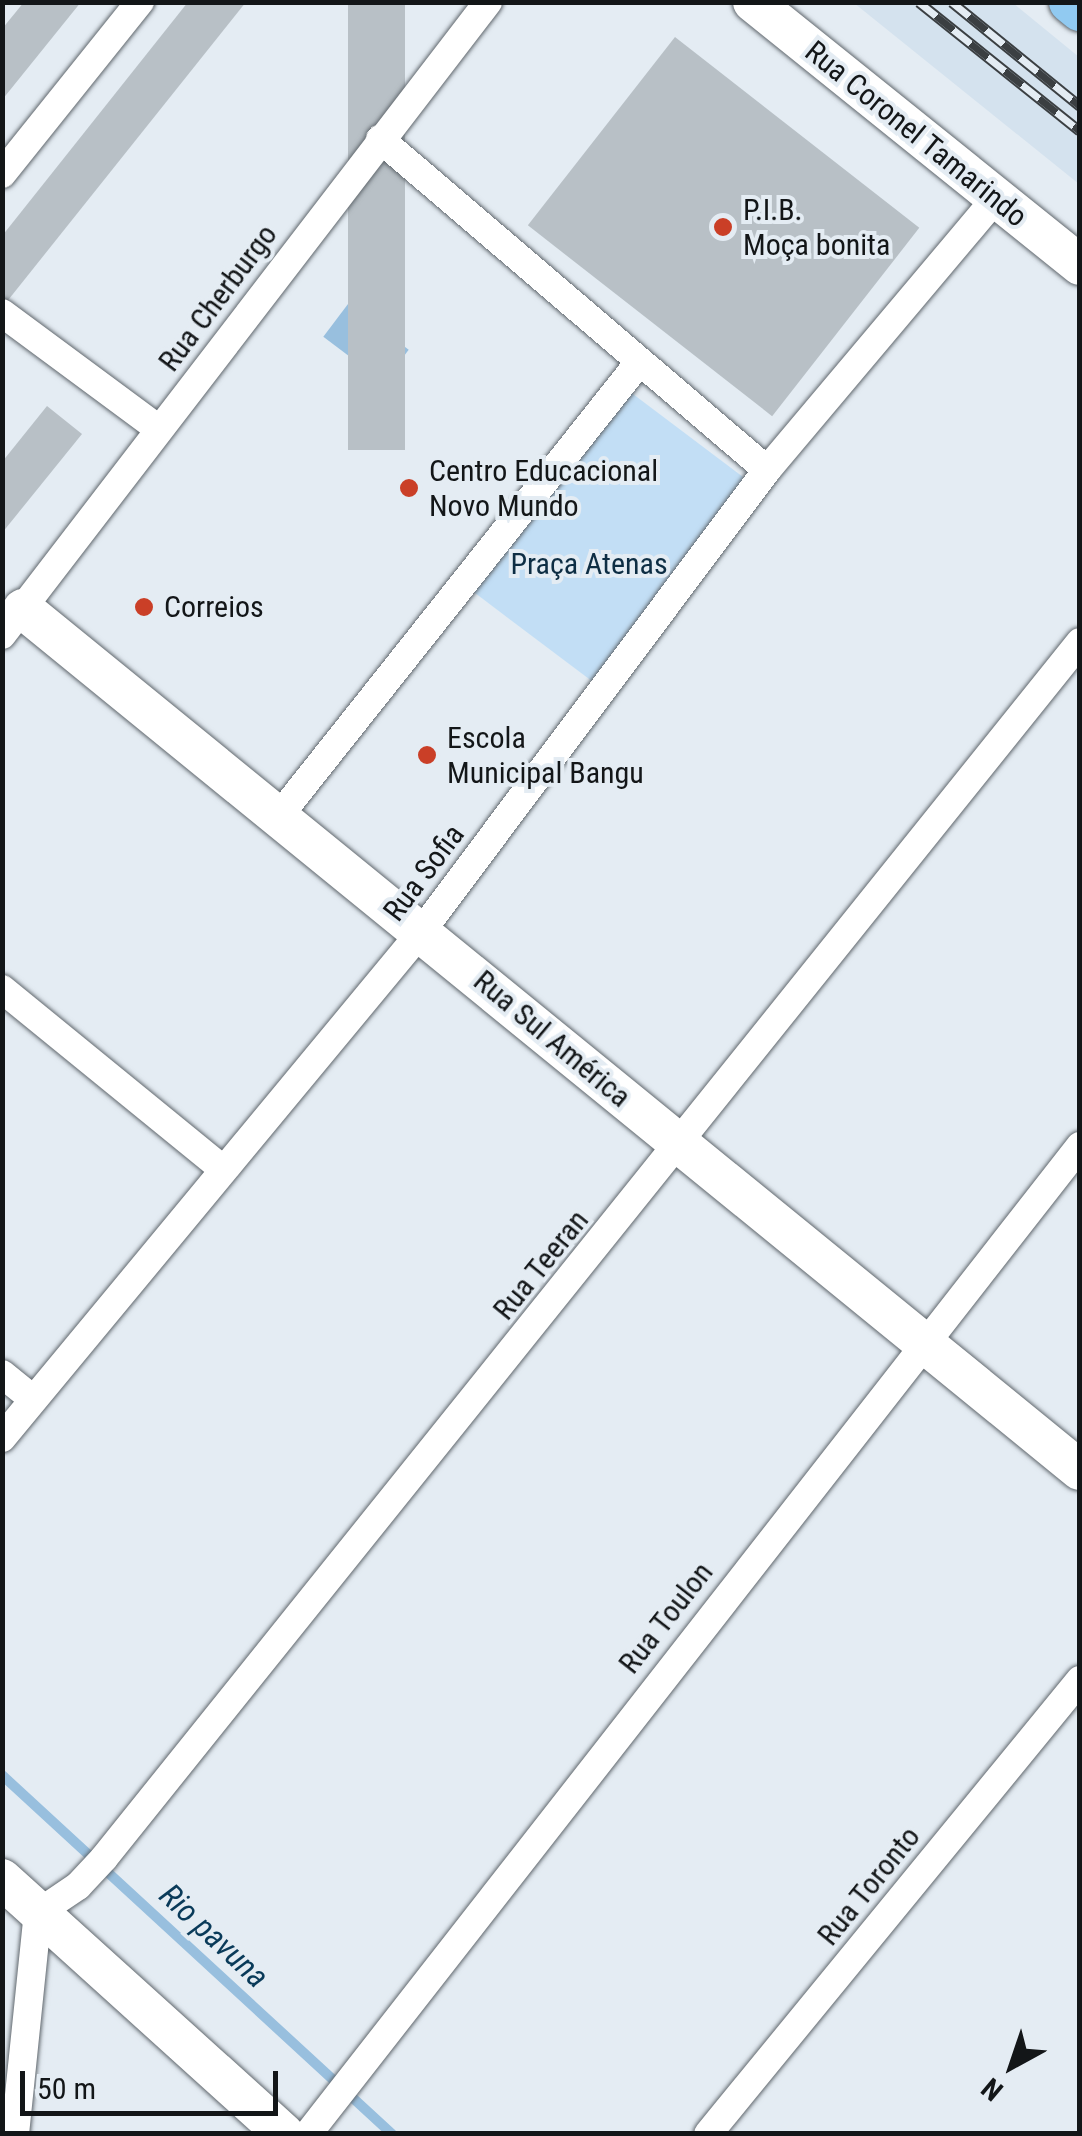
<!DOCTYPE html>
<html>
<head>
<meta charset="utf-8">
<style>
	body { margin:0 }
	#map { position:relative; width:1082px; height:2136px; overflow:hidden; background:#e4ecf3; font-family:"Roboto Condensed",sans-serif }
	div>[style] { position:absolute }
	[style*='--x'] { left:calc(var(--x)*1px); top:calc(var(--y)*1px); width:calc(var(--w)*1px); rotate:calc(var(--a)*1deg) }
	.built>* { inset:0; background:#d4e2ee }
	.green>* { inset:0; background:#c2def5; transform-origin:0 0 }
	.water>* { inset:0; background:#98bfde; transform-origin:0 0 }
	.stream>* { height:10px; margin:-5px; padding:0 5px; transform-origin:5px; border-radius:5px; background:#98bfde }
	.building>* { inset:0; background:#b8c0c6; transform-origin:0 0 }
	.roads { filter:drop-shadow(0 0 2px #60676d) drop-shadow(0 0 2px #60676d) }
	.street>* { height:28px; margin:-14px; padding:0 14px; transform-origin:14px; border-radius:14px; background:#fff }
	.secondary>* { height:40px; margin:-20px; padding:0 20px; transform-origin:20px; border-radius:20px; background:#fff }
	.primary>* { height:42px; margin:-21px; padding:0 21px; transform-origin:21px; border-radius:21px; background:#91caf1 }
	.rail>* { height:11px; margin-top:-5.5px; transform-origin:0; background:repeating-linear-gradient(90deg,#e4ecf3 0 22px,#3b3f42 0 44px); box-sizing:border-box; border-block:2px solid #3b3f42 }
	.dots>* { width:28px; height:28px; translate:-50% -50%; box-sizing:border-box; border:5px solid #e4ecf3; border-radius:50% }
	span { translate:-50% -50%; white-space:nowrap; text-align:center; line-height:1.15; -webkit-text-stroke:8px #e4ecf3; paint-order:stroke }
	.street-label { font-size:30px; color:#131618 }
	.poi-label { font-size:30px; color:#131618 }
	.left { translate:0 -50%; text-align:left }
	.park-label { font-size:30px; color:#0d2d43 }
	.water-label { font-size:32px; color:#093a59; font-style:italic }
	.frame { position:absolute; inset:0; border:5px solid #131618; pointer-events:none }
	.north { position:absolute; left:962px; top:2016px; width:100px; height:100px; -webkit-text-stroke:8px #e4ecf3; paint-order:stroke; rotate:220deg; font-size:28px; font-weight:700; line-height:40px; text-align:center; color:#131618 }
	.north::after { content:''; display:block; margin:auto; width:35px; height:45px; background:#131618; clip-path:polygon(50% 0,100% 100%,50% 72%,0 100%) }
	.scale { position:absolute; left:20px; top:2071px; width:258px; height:45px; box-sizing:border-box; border:5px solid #131618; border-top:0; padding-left:12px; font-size:30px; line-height:35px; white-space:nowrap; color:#131618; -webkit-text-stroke:8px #e4ecf3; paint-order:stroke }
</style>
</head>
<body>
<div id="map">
	<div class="built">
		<i style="clip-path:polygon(854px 3px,1013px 3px,1079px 57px,1079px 184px)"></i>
	</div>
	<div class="green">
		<i style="left:621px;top:385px;width:169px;height:254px;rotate:37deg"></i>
	</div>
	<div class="water">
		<i style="left:348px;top:304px;width:76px;height:41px;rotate:37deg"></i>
	</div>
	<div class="stream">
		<i style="--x:2;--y:1775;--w:530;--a:42.63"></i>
	</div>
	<div class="building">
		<i style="clip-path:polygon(24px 2px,81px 2px,2px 100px,2px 29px)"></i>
		<i style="clip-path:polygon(188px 2px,246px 2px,5px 304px,2px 236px)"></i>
		<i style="left:348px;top:2px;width:57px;height:448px"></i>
		<i style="left:675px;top:37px;width:310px;height:239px;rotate:38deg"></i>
		<i style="clip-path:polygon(47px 406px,82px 434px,2px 533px,2px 462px)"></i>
	</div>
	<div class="roads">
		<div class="street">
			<i style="--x:380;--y:139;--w:509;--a:40.54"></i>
			<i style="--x:2;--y:174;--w:221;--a:-51.3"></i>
			<i style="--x:2;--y:313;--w:195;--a:36.5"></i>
			<i style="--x:2;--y:635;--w:798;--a:-52.48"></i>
			<i style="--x:279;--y:816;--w:576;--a:-51.56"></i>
			<i style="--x:2;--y:989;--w:285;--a:39.2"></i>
			<i style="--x:2;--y:1374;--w:40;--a:39"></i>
			<i style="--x:2;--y:1438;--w:657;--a:-50.37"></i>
			<i style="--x:421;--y:932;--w:577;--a:-53.17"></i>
			<i style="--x:767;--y:470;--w:356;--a:-49.9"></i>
			<i style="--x:15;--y:2134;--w:222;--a:-84.1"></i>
			<i style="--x:38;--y:1913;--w:48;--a:-34"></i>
			<i style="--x:78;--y:1886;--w:38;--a:-47"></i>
			<i style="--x:104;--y:1858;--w:1559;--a:-51.25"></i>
			<i style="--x:308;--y:2134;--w:1254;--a:-52"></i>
			<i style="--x:708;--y:2134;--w:587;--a:-50.67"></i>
		</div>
		<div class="secondary">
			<i style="--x:753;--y:2;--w:420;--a:38.8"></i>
			<i style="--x:23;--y:609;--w:1363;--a:39.17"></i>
			<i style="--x:2;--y:1879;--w:380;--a:42.1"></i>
		</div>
		<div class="primary">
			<i style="--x:1070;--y:2;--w:13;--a:39"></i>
		</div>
	</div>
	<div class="rail">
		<i style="--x:919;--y:2;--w:206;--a:38.7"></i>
		<i style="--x:952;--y:2;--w:165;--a:39.1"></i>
	</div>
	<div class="dots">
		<i style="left:723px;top:227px;background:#ca3f27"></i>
		<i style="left:409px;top:488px;background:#ca3f27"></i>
		<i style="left:144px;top:607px;background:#ca3f27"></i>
		<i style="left:427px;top:755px;background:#ca3f27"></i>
	</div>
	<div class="street-label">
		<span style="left:916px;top:134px;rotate:39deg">Rua Coronel Tamarindo</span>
		<span style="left:218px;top:298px;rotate:-53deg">Rua Cherburgo</span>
		<span style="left:424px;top:873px;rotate:-53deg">Rua Sofia</span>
		<span style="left:552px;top:1039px;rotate:40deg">Rua Sul América</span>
		<span style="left:541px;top:1265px;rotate:-51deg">Rua Teeran</span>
		<span style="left:666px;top:1618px;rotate:-52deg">Rua Toulon</span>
		<span style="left:869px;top:1886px;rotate:-51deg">Rua Toronto</span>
	</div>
	<div class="poi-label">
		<span class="left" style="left:743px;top:227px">P.I.B.<br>Moça bonita</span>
		<span class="left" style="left:429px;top:488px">Centro Educacional<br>Novo Mundo</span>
		<span class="left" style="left:164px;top:607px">Correios</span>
		<span class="left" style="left:447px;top:755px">Escola<br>Municipal Bangu</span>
	</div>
	<div class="park-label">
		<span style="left:589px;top:564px">Praça Atenas</span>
	</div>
	<div class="water-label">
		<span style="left:214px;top:1936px;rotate:43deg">Rio pavuna</span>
	</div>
	<div class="frame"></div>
	<div class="north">N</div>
	<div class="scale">50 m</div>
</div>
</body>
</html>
